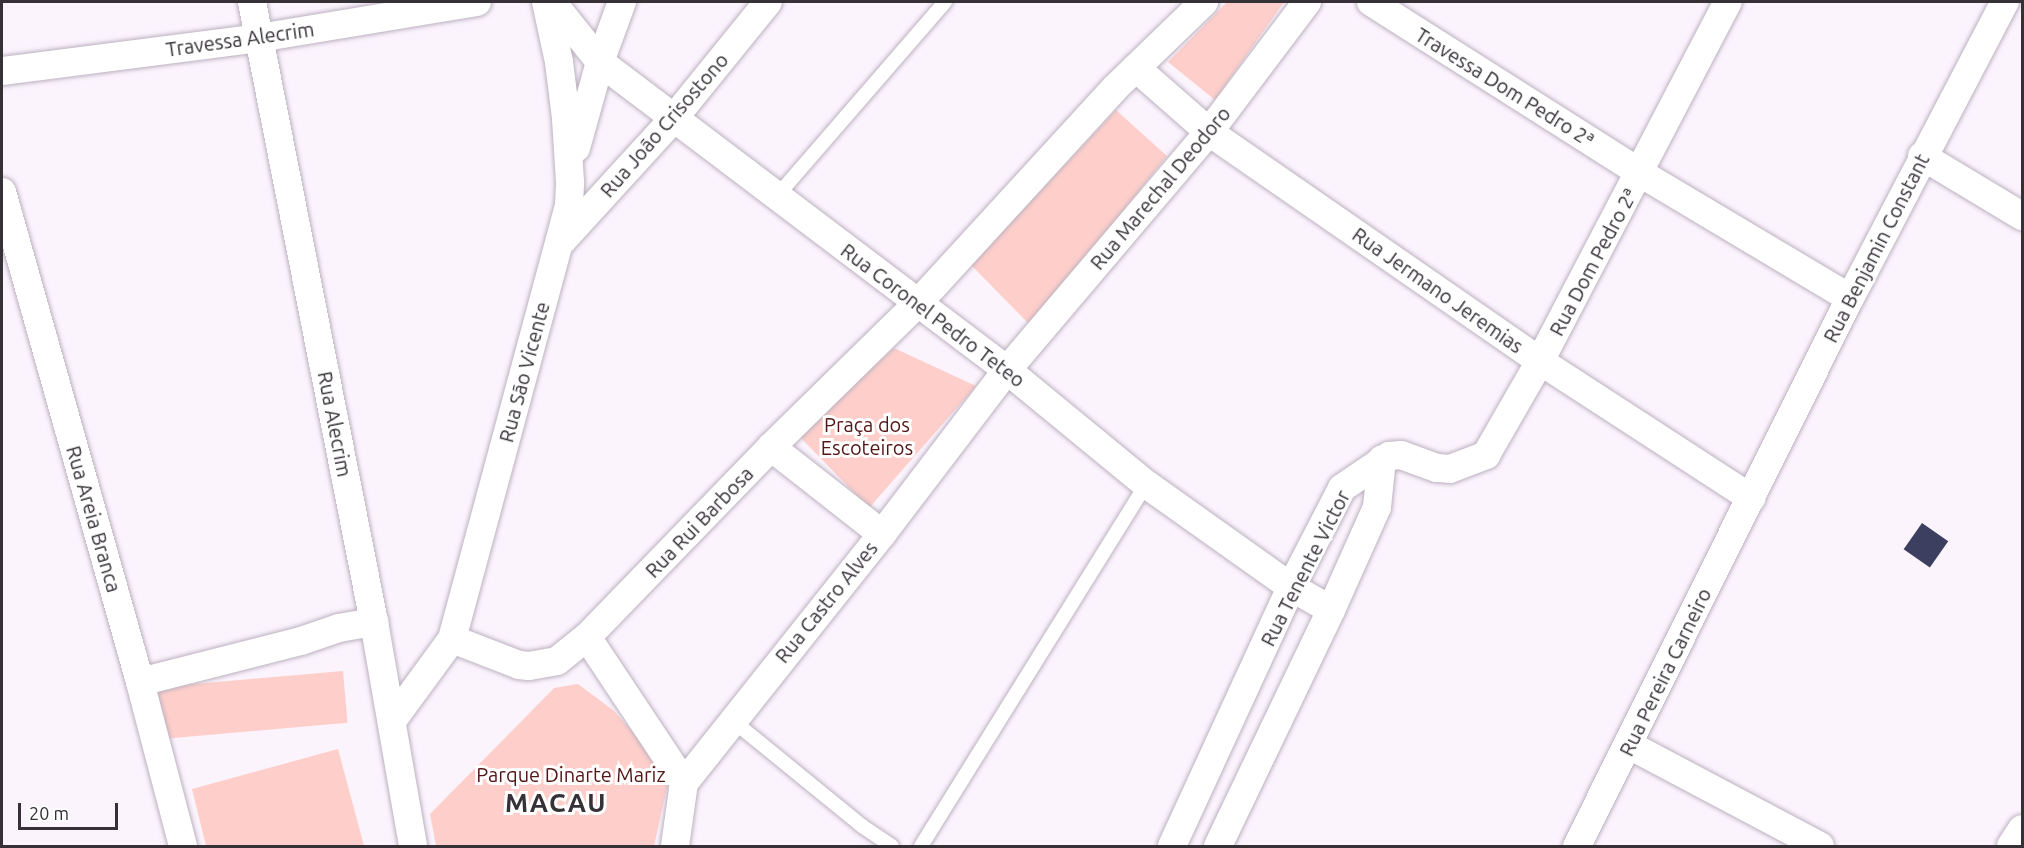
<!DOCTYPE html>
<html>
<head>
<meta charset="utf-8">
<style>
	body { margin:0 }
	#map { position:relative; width:2024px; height:848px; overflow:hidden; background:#fbf4fd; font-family:Ubuntu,sans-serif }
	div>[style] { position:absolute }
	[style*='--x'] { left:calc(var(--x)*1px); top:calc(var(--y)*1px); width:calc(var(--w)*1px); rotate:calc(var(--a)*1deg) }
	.green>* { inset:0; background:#fecfca; transform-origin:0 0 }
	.building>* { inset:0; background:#3d3f61; transform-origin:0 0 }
	.roads { filter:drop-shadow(0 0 2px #bcb1c0) drop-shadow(0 0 2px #bcb1c0) }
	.lane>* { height:14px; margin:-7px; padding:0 7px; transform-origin:7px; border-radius:7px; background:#fff }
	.street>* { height:28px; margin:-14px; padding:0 14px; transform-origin:14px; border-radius:14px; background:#fff }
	span { translate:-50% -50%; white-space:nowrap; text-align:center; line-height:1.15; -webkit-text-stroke:6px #fff; paint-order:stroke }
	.street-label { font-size:20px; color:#353137 }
	.park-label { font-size:20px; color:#531716 }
	.district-label { font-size:26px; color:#353137; font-weight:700; letter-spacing:1.5px }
	.frame { position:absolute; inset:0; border:3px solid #353137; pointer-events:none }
	.scale { position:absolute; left:18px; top:803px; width:100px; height:27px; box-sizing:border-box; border:3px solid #353137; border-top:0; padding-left:8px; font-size:18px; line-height:21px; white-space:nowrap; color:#353137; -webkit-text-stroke:4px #fff; paint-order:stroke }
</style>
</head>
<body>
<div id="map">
	<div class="green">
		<i style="clip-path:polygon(1227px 2px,1284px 2px,1215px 100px,1168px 62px)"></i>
		<i style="clip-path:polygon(1116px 110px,1167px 156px,1031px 326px,971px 265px)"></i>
		<i style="clip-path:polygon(894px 348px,976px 386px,869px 508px,797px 434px)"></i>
		<i style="left:343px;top:671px;width:52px;height:186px;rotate:85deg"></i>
		<i style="clip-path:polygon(578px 684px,613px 710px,670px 774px,654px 846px,436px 846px,430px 814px,554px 688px)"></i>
		<i style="clip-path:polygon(338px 749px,364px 846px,206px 846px,192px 789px)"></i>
	</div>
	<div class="building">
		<i style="left:1922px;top:523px;width:32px;height:32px;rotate:35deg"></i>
	</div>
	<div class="roads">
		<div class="lane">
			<i style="--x:777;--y:196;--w:257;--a:-49.1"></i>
			<i style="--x:732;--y:720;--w:168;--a:39.2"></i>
			<i style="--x:862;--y:826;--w:36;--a:34"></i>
			<i style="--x:921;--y:846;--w:426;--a:-58.1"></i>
		</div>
		<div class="street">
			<i style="--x:252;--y:2;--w:632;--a:78.87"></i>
			<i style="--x:374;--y:622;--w:227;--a:80.1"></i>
			<i style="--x:552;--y:2;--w:77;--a:51.3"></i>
			<i style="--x:600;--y:62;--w:510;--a:37.12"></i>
			<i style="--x:1007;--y:370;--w:180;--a:39.4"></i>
			<i style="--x:1146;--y:484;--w:178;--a:35.4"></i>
			<i style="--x:1291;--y:587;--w:46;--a:29.9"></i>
			<i style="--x:1371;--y:2;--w:319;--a:32.4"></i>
			<i style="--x:1640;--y:173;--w:244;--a:30.8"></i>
			<i style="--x:1136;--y:68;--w:97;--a:41.2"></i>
			<i style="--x:1209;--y:132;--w:402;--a:34.7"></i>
			<i style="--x:1540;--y:361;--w:252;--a:33"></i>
			<i style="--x:2;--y:71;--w:259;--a:-7.3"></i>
			<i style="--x:259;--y:38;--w:221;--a:-9.4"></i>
			<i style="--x:576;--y:148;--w:89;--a:-74.4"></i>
			<i style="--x:600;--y:62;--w:64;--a:-69.9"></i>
			<i style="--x:1922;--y:156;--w:117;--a:31"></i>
			<i style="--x:2;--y:192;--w:509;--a:74.27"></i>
			<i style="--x:140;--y:682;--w:170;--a:75.3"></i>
			<i style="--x:560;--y:243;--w:169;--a:-47.6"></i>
			<i style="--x:674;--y:118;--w:149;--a:-51"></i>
			<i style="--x:771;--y:447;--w:141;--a:38.1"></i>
			<i style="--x:587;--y:637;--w:175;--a:56.4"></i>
			<i style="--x:452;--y:639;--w:72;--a:21.2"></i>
			<i style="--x:519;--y:665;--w:10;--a:6"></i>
			<i style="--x:529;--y:666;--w:28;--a:-10"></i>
			<i style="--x:557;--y:661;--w:38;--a:-39"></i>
			<i style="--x:587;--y:637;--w:264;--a:-45.9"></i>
			<i style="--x:771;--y:447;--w:206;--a:-44.4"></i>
			<i style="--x:918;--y:303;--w:292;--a:-47.5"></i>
			<i style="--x:1115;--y:88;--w:124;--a:-44"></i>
			<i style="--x:140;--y:682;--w:166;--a:-14.3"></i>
			<i style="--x:301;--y:641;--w:40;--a:-18.9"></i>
			<i style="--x:339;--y:628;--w:36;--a:-10"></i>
			<i style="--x:392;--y:721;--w:102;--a:-53.8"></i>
			<i style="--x:452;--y:639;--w:450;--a:-74.9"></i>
			<i style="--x:569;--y:204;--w:22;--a:-87"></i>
			<i style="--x:570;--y:182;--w:64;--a:-93.6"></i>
			<i style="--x:566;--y:118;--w:56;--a:-97.1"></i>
			<i style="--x:559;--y:62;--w:61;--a:-102.2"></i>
			<i style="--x:1629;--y:745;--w:216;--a:27.9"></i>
			<i style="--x:675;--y:846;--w:64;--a:-81.9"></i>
			<i style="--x:684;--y:783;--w:318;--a:-51.5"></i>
			<i style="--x:882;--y:534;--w:206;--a:-52.7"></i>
			<i style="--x:1007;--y:370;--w:312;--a:-49.7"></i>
			<i style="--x:1209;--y:132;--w:163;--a:-53"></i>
			<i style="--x:1172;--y:846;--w:285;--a:-65.3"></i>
			<i style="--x:1291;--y:587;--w:111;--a:-62.7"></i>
			<i style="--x:1342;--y:488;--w:57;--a:-34.2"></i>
			<i style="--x:1389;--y:456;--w:12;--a:-5"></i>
			<i style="--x:1401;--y:455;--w:38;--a:20"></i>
			<i style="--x:1437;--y:468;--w:13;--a:4"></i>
			<i style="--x:1450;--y:469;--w:39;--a:-21"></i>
			<i style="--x:1486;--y:455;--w:108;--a:-60.1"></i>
			<i style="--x:1540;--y:361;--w:405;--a:-62.4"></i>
			<i style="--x:1218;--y:846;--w:262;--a:-64.4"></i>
			<i style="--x:1331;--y:610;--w:113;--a:-65.9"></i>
			<i style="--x:1377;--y:507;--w:48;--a:-84.1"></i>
			<i style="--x:1577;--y:846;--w:612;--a:-63.52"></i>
			<i style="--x:1850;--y:298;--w:334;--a:-62.4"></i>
			<i style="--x:2011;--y:846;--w:20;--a:-57"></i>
		</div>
	</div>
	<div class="street-label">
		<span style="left:240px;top:39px;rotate:-8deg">Travessa Alecrim</span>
		<span style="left:1505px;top:87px;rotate:32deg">Travessa Dom Pedro 2ª</span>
		<span style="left:664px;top:125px;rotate:-49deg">Rua João Crisostono</span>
		<span style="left:1160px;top:188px;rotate:-50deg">Rua Marechal Deodoro</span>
		<span style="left:1876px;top:248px;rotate:-63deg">Rua Benjamin Constant</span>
		<span style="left:1593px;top:262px;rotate:-62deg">Rua Dom Pedro 2ª</span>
		<span style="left:1438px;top:290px;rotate:35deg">Rua Jermano Jeremias</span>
		<span style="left:933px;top:315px;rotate:37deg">Rua Coronel Pedro Teteo</span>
		<span style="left:524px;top:372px;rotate:-75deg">Rua São Vicente</span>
		<span style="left:335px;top:424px;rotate:79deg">Rua Alecrim</span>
		<span style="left:94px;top:519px;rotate:74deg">Rua Areia Branca</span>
		<span style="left:699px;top:522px;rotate:-46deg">Rua Rui Barbosa</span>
		<span style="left:1305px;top:568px;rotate:-63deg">Rua Tenente Victor</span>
		<span style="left:826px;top:602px;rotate:-51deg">Rua Castro Alves</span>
		<span style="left:1665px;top:672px;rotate:-64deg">Rua Pereira Carneiro</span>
	</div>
	<div class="park-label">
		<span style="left:867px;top:436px">Praça dos<br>Escoteiros</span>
		<span style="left:571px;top:774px">Parque Dinarte Mariz</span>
	</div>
	<div class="district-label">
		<span style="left:556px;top:803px">MACAU</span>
	</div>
	<div class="frame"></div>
	<div class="scale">20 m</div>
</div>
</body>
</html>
